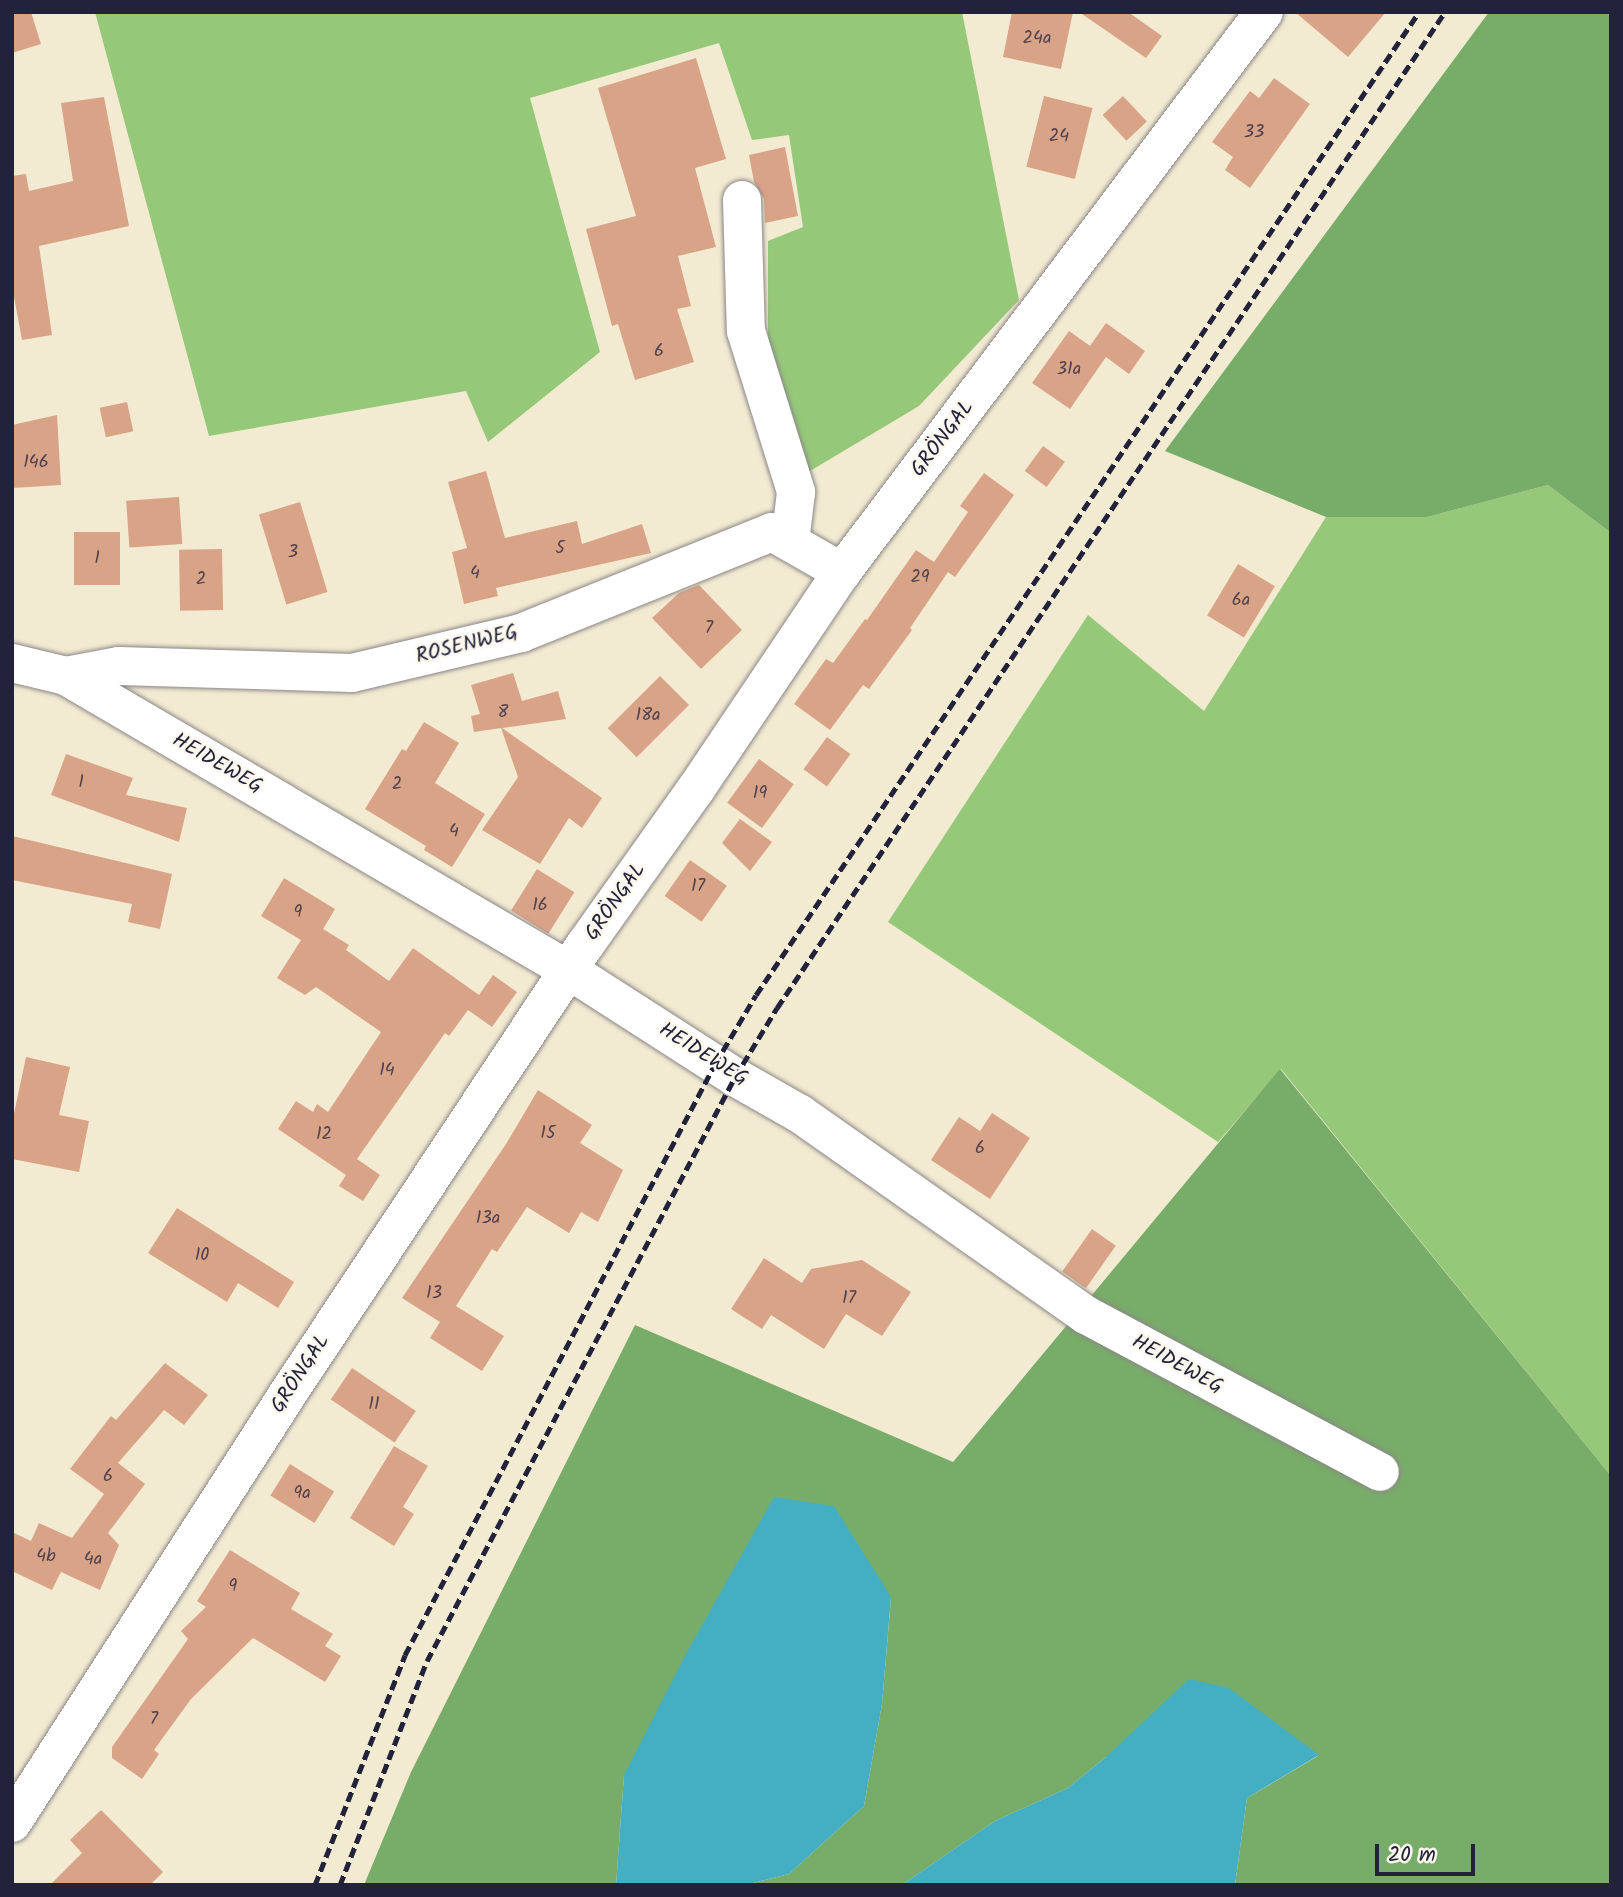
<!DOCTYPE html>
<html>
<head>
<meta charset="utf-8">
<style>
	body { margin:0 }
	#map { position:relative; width:1623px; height:1897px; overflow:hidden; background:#f3ead2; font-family:Kalam,sans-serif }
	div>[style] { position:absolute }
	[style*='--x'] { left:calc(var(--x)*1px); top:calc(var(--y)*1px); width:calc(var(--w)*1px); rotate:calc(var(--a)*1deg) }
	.green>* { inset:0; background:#95c879 }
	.forest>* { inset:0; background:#78ac69 }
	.water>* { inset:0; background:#44afc2 }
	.building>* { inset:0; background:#d9a388; transform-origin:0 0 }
	.roads { filter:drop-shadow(0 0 2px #8a8686) drop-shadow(0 0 2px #8a8686) }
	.minor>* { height:38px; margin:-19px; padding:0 19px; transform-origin:19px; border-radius:19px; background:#fff }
	.rail>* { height:5px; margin-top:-2.5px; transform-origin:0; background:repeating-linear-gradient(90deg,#22223b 0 10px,transparent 0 15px) }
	span { translate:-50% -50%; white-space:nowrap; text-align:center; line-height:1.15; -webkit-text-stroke:5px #fbf7ec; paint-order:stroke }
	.number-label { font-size:18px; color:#50424e }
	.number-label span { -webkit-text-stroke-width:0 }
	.street-label { font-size:21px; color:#22223b }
	.frame { position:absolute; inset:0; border:14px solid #22223b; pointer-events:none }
	.scale { position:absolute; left:1375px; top:1844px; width:100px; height:32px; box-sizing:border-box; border:4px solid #22223b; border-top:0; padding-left:9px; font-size:21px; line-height:24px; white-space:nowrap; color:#22223b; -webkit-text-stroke:5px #fbf7ec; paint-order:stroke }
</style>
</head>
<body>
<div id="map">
	<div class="green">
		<i style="clip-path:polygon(95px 12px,962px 12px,1019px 300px,919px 406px,800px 477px,768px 368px,768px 241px,803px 227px,789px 135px,752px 140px,719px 43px,530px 98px,600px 352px,488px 442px,466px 391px,209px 436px)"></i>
		<i style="clip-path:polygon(1548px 485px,1611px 533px,1611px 1476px,1281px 1069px,1218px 1142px,888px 922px,1088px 615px,1204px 711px,1326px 517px,1427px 517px)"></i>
	</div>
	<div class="forest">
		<i style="clip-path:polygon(1489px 12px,1611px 12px,1611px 533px,1548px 485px,1427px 517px,1326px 517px,1165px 451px)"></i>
		<i style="clip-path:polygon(1280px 1069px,1611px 1476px,1611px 1885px,1235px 1885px,1247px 1798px,1318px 1756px,1106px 1757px,1068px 1788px,995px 1821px,902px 1885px,745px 1885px,789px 1874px,864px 1806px,882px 1704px,891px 1598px,624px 1775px,616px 1885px,364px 1885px,411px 1772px,635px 1325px,953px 1462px)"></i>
	</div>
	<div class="water">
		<i style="clip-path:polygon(774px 1497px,834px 1506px,891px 1597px,882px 1704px,864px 1806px,789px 1874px,745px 1885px,616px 1885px,624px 1775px,686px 1654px)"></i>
		<i style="clip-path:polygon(1189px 1679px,1229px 1688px,1319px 1755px,1247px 1798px,1235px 1885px,902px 1885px,995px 1821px,1068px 1788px,1106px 1757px)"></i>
	</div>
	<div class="building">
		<i style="clip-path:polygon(12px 12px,31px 12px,41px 44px,12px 53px)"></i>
		<i style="clip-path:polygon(1012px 12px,1073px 12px,1061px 69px,1003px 57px)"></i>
		<i style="clip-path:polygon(1079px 12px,1128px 12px,1162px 36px,1146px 58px)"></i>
		<i style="clip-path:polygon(1295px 12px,1386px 12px,1348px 57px)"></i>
		<i style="clip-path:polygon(696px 58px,726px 159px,695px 168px,716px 247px,678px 256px,691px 306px,677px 309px,694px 362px,635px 380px,618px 324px,612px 326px,586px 229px,636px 216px,598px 88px)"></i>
		<i style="clip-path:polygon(1274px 78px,1310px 104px,1250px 188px,1225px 170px,1233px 157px,1212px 142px,1250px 91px,1259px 98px)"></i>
		<i style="left:1044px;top:96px;width:50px;height:73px;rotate:14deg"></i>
		<i style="left:1123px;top:96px;width:35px;height:28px;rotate:47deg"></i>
		<i style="clip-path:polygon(104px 97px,129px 226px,39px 246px,52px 335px,22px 340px,12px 286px,12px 176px,26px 174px,29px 191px,73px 181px,61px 103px)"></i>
		<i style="clip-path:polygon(785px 147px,798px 216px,765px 223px,764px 199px,754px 182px,749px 155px)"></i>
		<i style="clip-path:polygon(1106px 323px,1145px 351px,1129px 374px,1106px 357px,1070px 409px,1032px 383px,1069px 331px,1100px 353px,1090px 346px)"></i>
		<i style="left:127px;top:402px;width:30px;height:28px;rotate:78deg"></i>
		<i style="clip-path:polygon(57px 415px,61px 485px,12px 488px,12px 425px)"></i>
		<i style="left:1043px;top:446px;width:27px;height:31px;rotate:36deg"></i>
		<i style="clip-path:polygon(486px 471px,505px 538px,577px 521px,582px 544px,642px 524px,651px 553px,496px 588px,498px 596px,464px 604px,452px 552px,467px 548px,448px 482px)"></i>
		<i style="clip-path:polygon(984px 473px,1014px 495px,955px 577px,948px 572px,910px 628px,912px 630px,869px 689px,863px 685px,830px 730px,794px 704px,826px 659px,833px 663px,865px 619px,867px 620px,916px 550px,934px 562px,968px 512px,960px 506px)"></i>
		<i style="left:179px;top:497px;width:47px;height:53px;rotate:86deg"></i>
		<i style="left:300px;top:502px;width:94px;height:43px;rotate:73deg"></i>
		<i style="left:74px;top:532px;width:46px;height:53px"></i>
		<i style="left:222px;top:549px;width:61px;height:43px;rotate:89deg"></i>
		<i style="left:1238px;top:564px;width:43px;height:60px;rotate:31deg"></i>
		<i style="clip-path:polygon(699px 585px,742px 630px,701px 669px,652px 618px,679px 593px)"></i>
		<i style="clip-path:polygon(513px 673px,522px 701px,558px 691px,566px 719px,502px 728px,602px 798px,582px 828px,569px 818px,540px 864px,482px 830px,518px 777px,501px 728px,474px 732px,471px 716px,480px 714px,471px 685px)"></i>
		<i style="left:660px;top:676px;width:41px;height:74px;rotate:45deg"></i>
		<i style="clip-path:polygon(424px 722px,459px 743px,435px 783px,485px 814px,452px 867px,424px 850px,426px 846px,365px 809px,402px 749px,406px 751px)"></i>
		<i style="left:827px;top:737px;width:29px;height:40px;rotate:36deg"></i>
		<i style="clip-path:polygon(66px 754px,133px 778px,126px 795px,187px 808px,179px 842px,51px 795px)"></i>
		<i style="left:759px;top:759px;width:43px;height:54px;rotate:36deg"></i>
		<i style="clip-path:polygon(740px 819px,772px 842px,750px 871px,722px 843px)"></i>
		<i style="clip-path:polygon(12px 836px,172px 874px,160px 929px,128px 922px,132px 904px,12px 880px)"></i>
		<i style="left:690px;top:860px;width:45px;height:44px;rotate:35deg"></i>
		<i style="left:537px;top:869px;width:44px;height:49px;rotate:32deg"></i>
		<i style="clip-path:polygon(284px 878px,335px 909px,323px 929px,349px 945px,346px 950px,389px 981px,413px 948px,479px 995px,493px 975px,517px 992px,492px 1027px,468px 1010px,449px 1036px,445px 1033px,357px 1159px,380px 1175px,363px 1201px,339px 1186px,346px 1175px,278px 1129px,296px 1101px,313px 1112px,317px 1104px,328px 1112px,381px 1032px,316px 987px,305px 995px,277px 978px,301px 940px,261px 916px)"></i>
		<i style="clip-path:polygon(26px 1057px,70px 1067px,59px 1115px,89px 1121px,79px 1172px,12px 1159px,12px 1123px)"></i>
		<i style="clip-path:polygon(538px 1090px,592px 1125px,580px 1143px,623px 1170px,598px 1222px,581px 1212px,569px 1233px,527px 1207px,497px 1252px,492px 1249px,456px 1306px,504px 1336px,482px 1371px,430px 1338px,440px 1322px,402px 1298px,506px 1144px)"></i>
		<i style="clip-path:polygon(992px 1113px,1030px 1138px,990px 1199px,931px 1160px,959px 1117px,980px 1131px)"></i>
		<i style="clip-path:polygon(177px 1208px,294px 1282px,278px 1308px,238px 1283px,227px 1302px,148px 1253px)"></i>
		<i style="left:1092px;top:1229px;width:29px;height:52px;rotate:35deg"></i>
		<i style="clip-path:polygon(764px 1258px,802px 1283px,811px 1269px,862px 1260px,911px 1292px,882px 1336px,846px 1314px,824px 1349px,771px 1315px,762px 1329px,731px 1309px)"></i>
		<i style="clip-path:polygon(165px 1363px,208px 1395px,184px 1425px,164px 1410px,118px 1463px,145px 1484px,108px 1533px,119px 1545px,100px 1590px,61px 1572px,52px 1590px,12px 1571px,12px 1532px,31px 1541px,39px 1523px,72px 1538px,104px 1494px,70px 1469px,111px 1416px,116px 1420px)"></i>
		<i style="left:352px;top:1368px;width:77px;height:38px;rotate:34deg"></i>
		<i style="clip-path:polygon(394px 1446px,428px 1466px,403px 1507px,414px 1514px,394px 1546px,350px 1518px)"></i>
		<i style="left:290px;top:1464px;width:52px;height:37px;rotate:32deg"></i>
		<i style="clip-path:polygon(230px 1550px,300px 1593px,291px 1609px,333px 1634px,325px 1646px,341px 1656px,325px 1682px,253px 1638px,191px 1699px,154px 1750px,159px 1754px,142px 1779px,112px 1758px,112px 1747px,188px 1639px,181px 1631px,206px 1607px,197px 1601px)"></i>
		<i style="clip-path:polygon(101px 1810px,163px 1872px,150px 1885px,50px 1885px,82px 1853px,70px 1840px)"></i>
	</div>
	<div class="roads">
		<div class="minor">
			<i style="--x:742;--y:200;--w:131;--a:88.3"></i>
			<i style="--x:746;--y:331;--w:169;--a:72.7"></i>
			<i style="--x:796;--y:492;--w:50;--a:96.8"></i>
			<i style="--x:12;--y:663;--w:56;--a:13.5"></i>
			<i style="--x:66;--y:676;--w:584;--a:30.34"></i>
			<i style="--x:570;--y:971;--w:196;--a:32.7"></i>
			<i style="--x:735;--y:1077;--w:75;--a:29.6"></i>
			<i style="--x:800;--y:1114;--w:350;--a:35.1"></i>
			<i style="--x:1086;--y:1315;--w:333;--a:28.1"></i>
			<i style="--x:66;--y:676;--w:54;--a:-10.7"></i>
			<i style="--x:119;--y:666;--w:233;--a:1.7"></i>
			<i style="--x:352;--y:673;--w:174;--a:-13.3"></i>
			<i style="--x:521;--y:633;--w:271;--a:-21.9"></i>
			<i style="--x:772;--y:532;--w:81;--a:29.7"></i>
			<i style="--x:12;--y:1823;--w:509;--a:-57.28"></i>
			<i style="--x:287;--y:1395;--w:540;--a:-56.49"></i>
			<i style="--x:585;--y:945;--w:191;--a:-54.6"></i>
			<i style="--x:696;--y:789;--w:262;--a:-56.1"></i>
			<i style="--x:842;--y:572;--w:701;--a:-53"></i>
		</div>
	</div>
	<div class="rail">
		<i style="--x:315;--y:1885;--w:247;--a:-68.6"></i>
		<i style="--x:405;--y:1655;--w:667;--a:-62.32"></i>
		<i style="--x:715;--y:1064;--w:80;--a:-59.3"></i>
		<i style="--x:756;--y:995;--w:1186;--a:-56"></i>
		<i style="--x:340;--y:1885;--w:240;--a:-68.8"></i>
		<i style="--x:427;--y:1661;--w:660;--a:-62.19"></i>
		<i style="--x:735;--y:1077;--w:81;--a:-58.7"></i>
		<i style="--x:777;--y:1008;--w:1199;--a:-56.15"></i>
	</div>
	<div class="number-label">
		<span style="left:1037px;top:39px">24a</span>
		<span style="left:1254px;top:133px">33</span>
		<span style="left:1059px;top:137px">24</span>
		<span style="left:659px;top:352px">6</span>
		<span style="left:1069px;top:370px">31a</span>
		<span style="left:36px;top:463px">146</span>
		<span style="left:560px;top:549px">5</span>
		<span style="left:293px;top:553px">3</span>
		<span style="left:97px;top:559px">1</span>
		<span style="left:475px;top:574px">4</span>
		<span style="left:920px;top:578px">29</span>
		<span style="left:201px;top:580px">2</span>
		<span style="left:1241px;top:601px">6a</span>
		<span style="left:709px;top:629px">7</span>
		<span style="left:503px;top:713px">8</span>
		<span style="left:648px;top:716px">18a</span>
		<span style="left:81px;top:783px">1</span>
		<span style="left:397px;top:785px">2</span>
		<span style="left:760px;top:794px">19</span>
		<span style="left:454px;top:832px">4</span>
		<span style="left:698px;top:887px">17</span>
		<span style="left:540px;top:906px">16</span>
		<span style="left:298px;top:913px">9</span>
		<span style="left:387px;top:1071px">14</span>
		<span style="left:548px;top:1134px">15</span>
		<span style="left:324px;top:1135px">12</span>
		<span style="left:980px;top:1149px">6</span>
		<span style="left:488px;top:1219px">13a</span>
		<span style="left:202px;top:1256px">10</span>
		<span style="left:434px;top:1294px">13</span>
		<span style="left:849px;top:1299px">17</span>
		<span style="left:374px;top:1405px">11</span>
		<span style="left:108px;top:1477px">6</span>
		<span style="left:302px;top:1494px">9a</span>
		<span style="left:46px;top:1557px">4b</span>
		<span style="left:93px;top:1560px">4a</span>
		<span style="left:233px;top:1587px">9</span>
		<span style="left:154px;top:1720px">7</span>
	</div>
	<div class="street-label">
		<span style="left:943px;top:439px;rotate:-53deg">GRÖNGAL</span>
		<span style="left:467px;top:645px;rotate:-14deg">ROSENWEG</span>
		<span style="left:217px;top:764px;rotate:30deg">HEIDEWEG</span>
		<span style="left:616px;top:902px;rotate:-55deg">GRÖNGAL</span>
		<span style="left:703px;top:1055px;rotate:32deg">HEIDEWEG</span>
		<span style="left:1177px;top:1365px;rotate:29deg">HEIDEWEG</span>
		<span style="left:301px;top:1374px;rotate:-57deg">GRÖNGAL</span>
	</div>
	<div class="frame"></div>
	<div class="scale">20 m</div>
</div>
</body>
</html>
